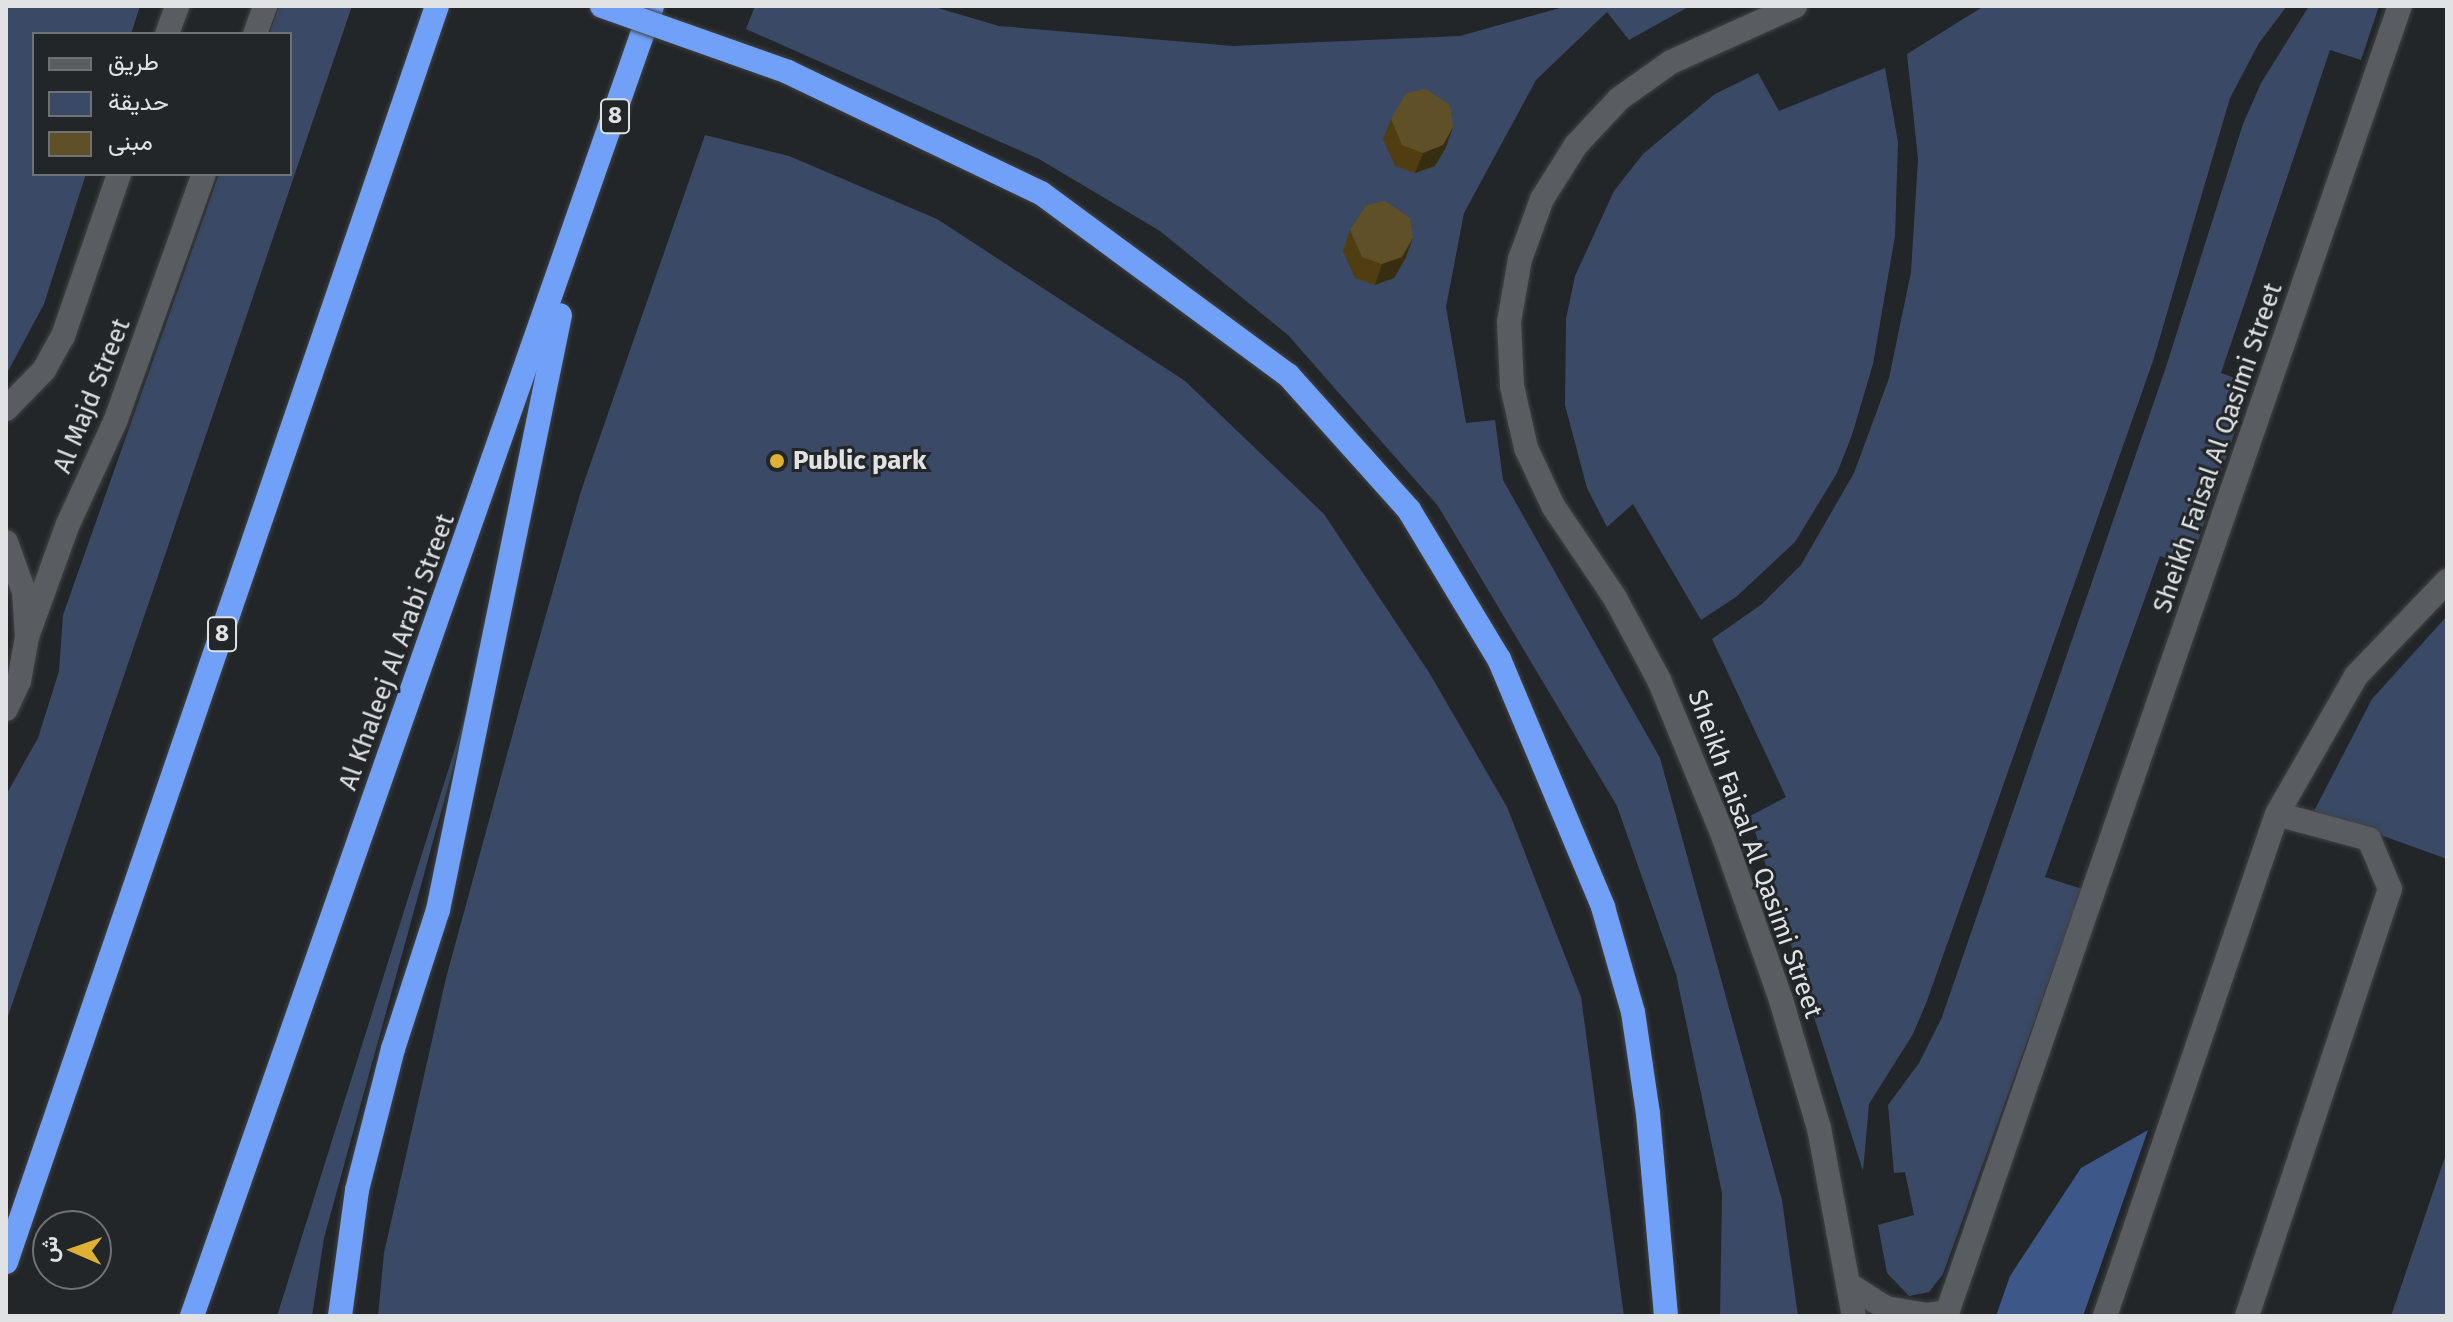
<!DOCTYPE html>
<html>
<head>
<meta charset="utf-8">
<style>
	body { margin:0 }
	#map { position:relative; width:2453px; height:1322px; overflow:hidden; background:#232629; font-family:"Fira Sans",Vazirmatn,sans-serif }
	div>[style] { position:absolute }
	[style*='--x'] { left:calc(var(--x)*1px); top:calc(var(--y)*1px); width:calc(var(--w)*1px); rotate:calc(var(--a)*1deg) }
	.green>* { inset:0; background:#394966 }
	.forest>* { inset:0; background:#3c5788 }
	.roads { filter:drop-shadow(0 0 2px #404244) drop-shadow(0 0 2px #404244) }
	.minor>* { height:24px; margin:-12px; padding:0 12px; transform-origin:12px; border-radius:12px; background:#595c60 }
	.highway>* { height:24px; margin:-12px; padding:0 12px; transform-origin:12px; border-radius:12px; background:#71a0f8 }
	.bridges { filter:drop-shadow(0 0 2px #404244) drop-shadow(0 0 2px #404244) }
	.highway-bridge>* { height:24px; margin:-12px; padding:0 12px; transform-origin:12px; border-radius:12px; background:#71a0f8 }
	.wall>* { inset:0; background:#503e10 }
	.shaded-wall>* { inset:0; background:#372d10 }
	.building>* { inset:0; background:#5f5027 }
	.dots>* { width:22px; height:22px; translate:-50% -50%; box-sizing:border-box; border:4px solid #232629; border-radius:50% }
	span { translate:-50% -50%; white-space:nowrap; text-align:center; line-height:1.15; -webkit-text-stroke:6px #232629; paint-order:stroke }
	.shield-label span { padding:2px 6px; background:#232629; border:2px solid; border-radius:6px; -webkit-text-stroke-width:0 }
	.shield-label { font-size:24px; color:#e0e2e4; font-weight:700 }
	.street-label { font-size:26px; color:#e0e2e4 }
	.poi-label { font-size:26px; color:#e0e2e4; font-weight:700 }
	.left { translate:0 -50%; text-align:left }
	.frame { position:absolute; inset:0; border:8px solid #e0e2e4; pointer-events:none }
	.legend { position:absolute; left:32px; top:32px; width:260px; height:144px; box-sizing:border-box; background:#232629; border:2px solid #6f7174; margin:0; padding:10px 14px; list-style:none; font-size:24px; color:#e0e2e4 }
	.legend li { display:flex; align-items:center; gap:16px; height:40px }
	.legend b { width:40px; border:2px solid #6f7174 }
	.north { position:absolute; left:32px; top:1210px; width:80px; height:80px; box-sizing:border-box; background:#232629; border:2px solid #6f7174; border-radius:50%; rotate:272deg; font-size:22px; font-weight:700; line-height:32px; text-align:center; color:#e0e2e4 }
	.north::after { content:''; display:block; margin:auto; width:28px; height:36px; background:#e0b034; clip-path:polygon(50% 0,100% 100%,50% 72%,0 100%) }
</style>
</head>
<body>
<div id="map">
	<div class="green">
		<i style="clip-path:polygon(6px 6px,140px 6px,131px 34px,34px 34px,34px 174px,86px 174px,44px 304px,6px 375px)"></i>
		<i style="clip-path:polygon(279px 6px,352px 6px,6px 1022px,6px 795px,38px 738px,59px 671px,63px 615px,219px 174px,290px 174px,290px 34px,269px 34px)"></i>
		<i style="clip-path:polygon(755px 6px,931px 6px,999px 26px,1233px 46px,1460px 36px,1567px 6px,1690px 6px,1629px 40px,1607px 12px,1536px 80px,1464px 213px,1446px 307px,1466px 423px,1495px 420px,1503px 480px,1660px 758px,1782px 1200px,1798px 1316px,1720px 1316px,1722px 1193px,1676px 974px,1617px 806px,1438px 506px,1288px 335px,1160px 231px,1039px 159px,746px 29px)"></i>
		<i style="clip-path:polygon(1984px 6px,2287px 6px,2259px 43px,2230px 98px,2153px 361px,1927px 1001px,1913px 1034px,1869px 1104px,1863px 1171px,1750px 816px,1786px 797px,1712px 639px,1762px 604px,1801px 565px,1854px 473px,1889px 378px,1911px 272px,1918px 159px,1907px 54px)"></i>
		<i style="clip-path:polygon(2309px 6px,2379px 6px,2361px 60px,2330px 50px,2221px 373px,2251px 384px,2189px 568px,2160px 556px,2045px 877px,2082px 889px,1943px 1274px,1929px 1292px,1909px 1296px,1887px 1273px,1878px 1225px,1914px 1215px,1905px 1172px,1894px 1173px,1888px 1105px,1919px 1063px,1942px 1017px,2166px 367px,2243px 124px,2261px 83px)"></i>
		<i style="clip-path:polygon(1885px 68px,1898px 142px,1895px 236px,1873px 364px,1852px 435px,1837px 473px,1795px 542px,1736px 597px,1701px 620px,1633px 504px,1607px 527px,1587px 488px,1565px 405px,1566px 319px,1575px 276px,1614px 191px,1643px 154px,1715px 94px,1758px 73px,1779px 111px)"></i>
		<i style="clip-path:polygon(705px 135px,789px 156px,937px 219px,1185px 381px,1324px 514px,1430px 674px,1507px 807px,1581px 997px,1624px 1316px,378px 1316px,384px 1253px,446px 978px,523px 696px,581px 491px)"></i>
		<i style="clip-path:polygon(2447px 616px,2447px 859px,2314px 811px,2372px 699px)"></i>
		<i style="clip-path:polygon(484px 656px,324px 1238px,312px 1316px,277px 1316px)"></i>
		<i style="clip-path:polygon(2447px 1151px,2447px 1316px,2391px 1316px)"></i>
	</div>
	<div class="forest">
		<i style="clip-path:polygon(2148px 1130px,2083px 1316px,1996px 1316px,2010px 1276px,2081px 1168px)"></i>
	</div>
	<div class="roads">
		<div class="minor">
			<i style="--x:1795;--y:6;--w:136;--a:155.7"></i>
			<i style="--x:1671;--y:62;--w:64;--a:144.6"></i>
			<i style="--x:1619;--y:99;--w:63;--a:133.1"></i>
			<i style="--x:1576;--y:145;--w:64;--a:122.2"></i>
			<i style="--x:1542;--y:199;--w:64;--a:110.1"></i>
			<i style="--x:1520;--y:259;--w:64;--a:99.9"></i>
			<i style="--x:1509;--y:322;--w:64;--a:87.3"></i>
			<i style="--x:1512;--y:386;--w:64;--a:77.3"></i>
			<i style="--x:1526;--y:448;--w:64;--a:65"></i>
			<i style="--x:1553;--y:506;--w:111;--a:56"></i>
			<i style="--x:1615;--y:598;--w:93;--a:61.8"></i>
			<i style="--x:1659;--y:680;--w:171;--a:67.6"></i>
			<i style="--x:1724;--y:838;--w:172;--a:70.6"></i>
			<i style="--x:1781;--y:1000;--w:134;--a:73.5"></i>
			<i style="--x:1819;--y:1128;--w:191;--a:79.5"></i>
			<i style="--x:167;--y:34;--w:30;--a:-70"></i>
			<i style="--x:255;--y:34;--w:30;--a:-70"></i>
			<i style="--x:6;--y:409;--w:54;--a:-45.7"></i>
			<i style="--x:44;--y:370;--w:39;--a:-61"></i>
			<i style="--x:63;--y:336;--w:171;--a:-70.9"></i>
			<i style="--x:6;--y:542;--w:53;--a:70.2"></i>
			<i style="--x:24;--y:592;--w:45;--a:86.2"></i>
			<i style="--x:27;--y:637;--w:45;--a:100.3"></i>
			<i style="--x:19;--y:681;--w:31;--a:115"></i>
			<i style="--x:27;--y:637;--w:120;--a:-70.1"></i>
			<i style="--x:68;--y:524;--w:112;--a:-65.3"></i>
			<i style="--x:115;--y:422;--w:263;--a:-70.3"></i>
			<i style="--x:1851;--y:1286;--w:41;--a:32.2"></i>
			<i style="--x:1886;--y:1308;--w:42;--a:9.7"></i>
			<i style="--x:1927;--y:1315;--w:21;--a:-8"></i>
			<i style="--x:1946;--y:1316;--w:1386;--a:-70.89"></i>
			<i style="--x:2105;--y:1316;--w:531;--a:-71.09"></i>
			<i style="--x:2277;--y:814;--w:159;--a:-60.2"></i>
			<i style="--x:2356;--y:676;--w:132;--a:-46.2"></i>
			<i style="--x:2247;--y:1316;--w:450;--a:-71.5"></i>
			<i style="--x:2390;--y:889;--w:54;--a:-112.8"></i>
			<i style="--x:2369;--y:839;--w:95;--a:-164.8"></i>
		</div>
		<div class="highway">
			<i style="--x:6;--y:1262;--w:1328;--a:-71.06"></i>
			<i style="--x:192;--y:1316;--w:1388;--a:-70.65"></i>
			<i style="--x:340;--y:1316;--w:127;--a:-82.3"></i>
			<i style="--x:357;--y:1190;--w:146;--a:-75.7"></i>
			<i style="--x:393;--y:1049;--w:146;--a:-72.1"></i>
			<i style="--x:438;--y:910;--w:607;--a:-78.41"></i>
		</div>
	</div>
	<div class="bridges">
		<div class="highway-bridge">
			<i style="--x:602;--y:6;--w:197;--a:19.5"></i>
			<i style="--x:788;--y:72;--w:280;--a:25.6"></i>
			<i style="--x:1041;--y:193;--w:307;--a:36.4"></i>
			<i style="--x:1288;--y:375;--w:181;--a:48.1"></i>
			<i style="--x:1409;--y:510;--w:174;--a:58.9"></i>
			<i style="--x:1499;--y:659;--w:269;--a:67.2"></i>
			<i style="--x:1603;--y:907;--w:109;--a:74.1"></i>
			<i style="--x:1633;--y:1012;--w:103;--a:81.6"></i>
			<i style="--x:1648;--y:1114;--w:203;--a:84.9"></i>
		</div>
	</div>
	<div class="wall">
		<i style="clip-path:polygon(1391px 119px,1453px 127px,1446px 147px,1435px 166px,1415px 173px,1395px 166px,1383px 139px)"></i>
		<i style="clip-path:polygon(1350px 230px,1413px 238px,1405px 259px,1394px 278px,1375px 285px,1355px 278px,1343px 251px)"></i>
	</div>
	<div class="shaded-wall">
		<i style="clip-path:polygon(1453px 127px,1446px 147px,1435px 166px,1415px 173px,1423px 153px)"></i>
		<i style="clip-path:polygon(1413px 238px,1405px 259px,1394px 278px,1375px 285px,1382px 264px)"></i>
	</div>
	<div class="building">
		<i style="clip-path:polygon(1426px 89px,1450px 105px,1453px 127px,1443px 145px,1423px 153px,1402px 145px,1391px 119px,1406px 93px)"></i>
		<i style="clip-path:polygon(1385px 201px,1410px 218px,1413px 238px,1402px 257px,1382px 264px,1362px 257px,1350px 230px,1366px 205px)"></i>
	</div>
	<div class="dots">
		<i style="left:777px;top:461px;background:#e0b034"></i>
	</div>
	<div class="shield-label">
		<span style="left:615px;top:116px">8</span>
		<span style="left:222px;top:634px">8</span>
	</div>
	<div class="street-label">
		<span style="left:92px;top:396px;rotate:-68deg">Al Majd Street</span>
		<span style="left:2218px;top:448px;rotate:-71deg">Sheikh Faisal Al Qasimi Street</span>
		<span style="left:397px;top:652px;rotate:-70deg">Al Khaleej Al Arabi Street</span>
		<span style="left:1755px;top:854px;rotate:70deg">Sheikh Faisal Al Qasimi Street</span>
	</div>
	<div class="poi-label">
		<span class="left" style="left:793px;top:461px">Public park</span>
	</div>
	<div class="frame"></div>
	<ul class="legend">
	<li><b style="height:10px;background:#595c60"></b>طريق</li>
	<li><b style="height:22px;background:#394966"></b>حديقة</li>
	<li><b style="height:22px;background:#5f5027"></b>مبنى</li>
	</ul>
	<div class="north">ش</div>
</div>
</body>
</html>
